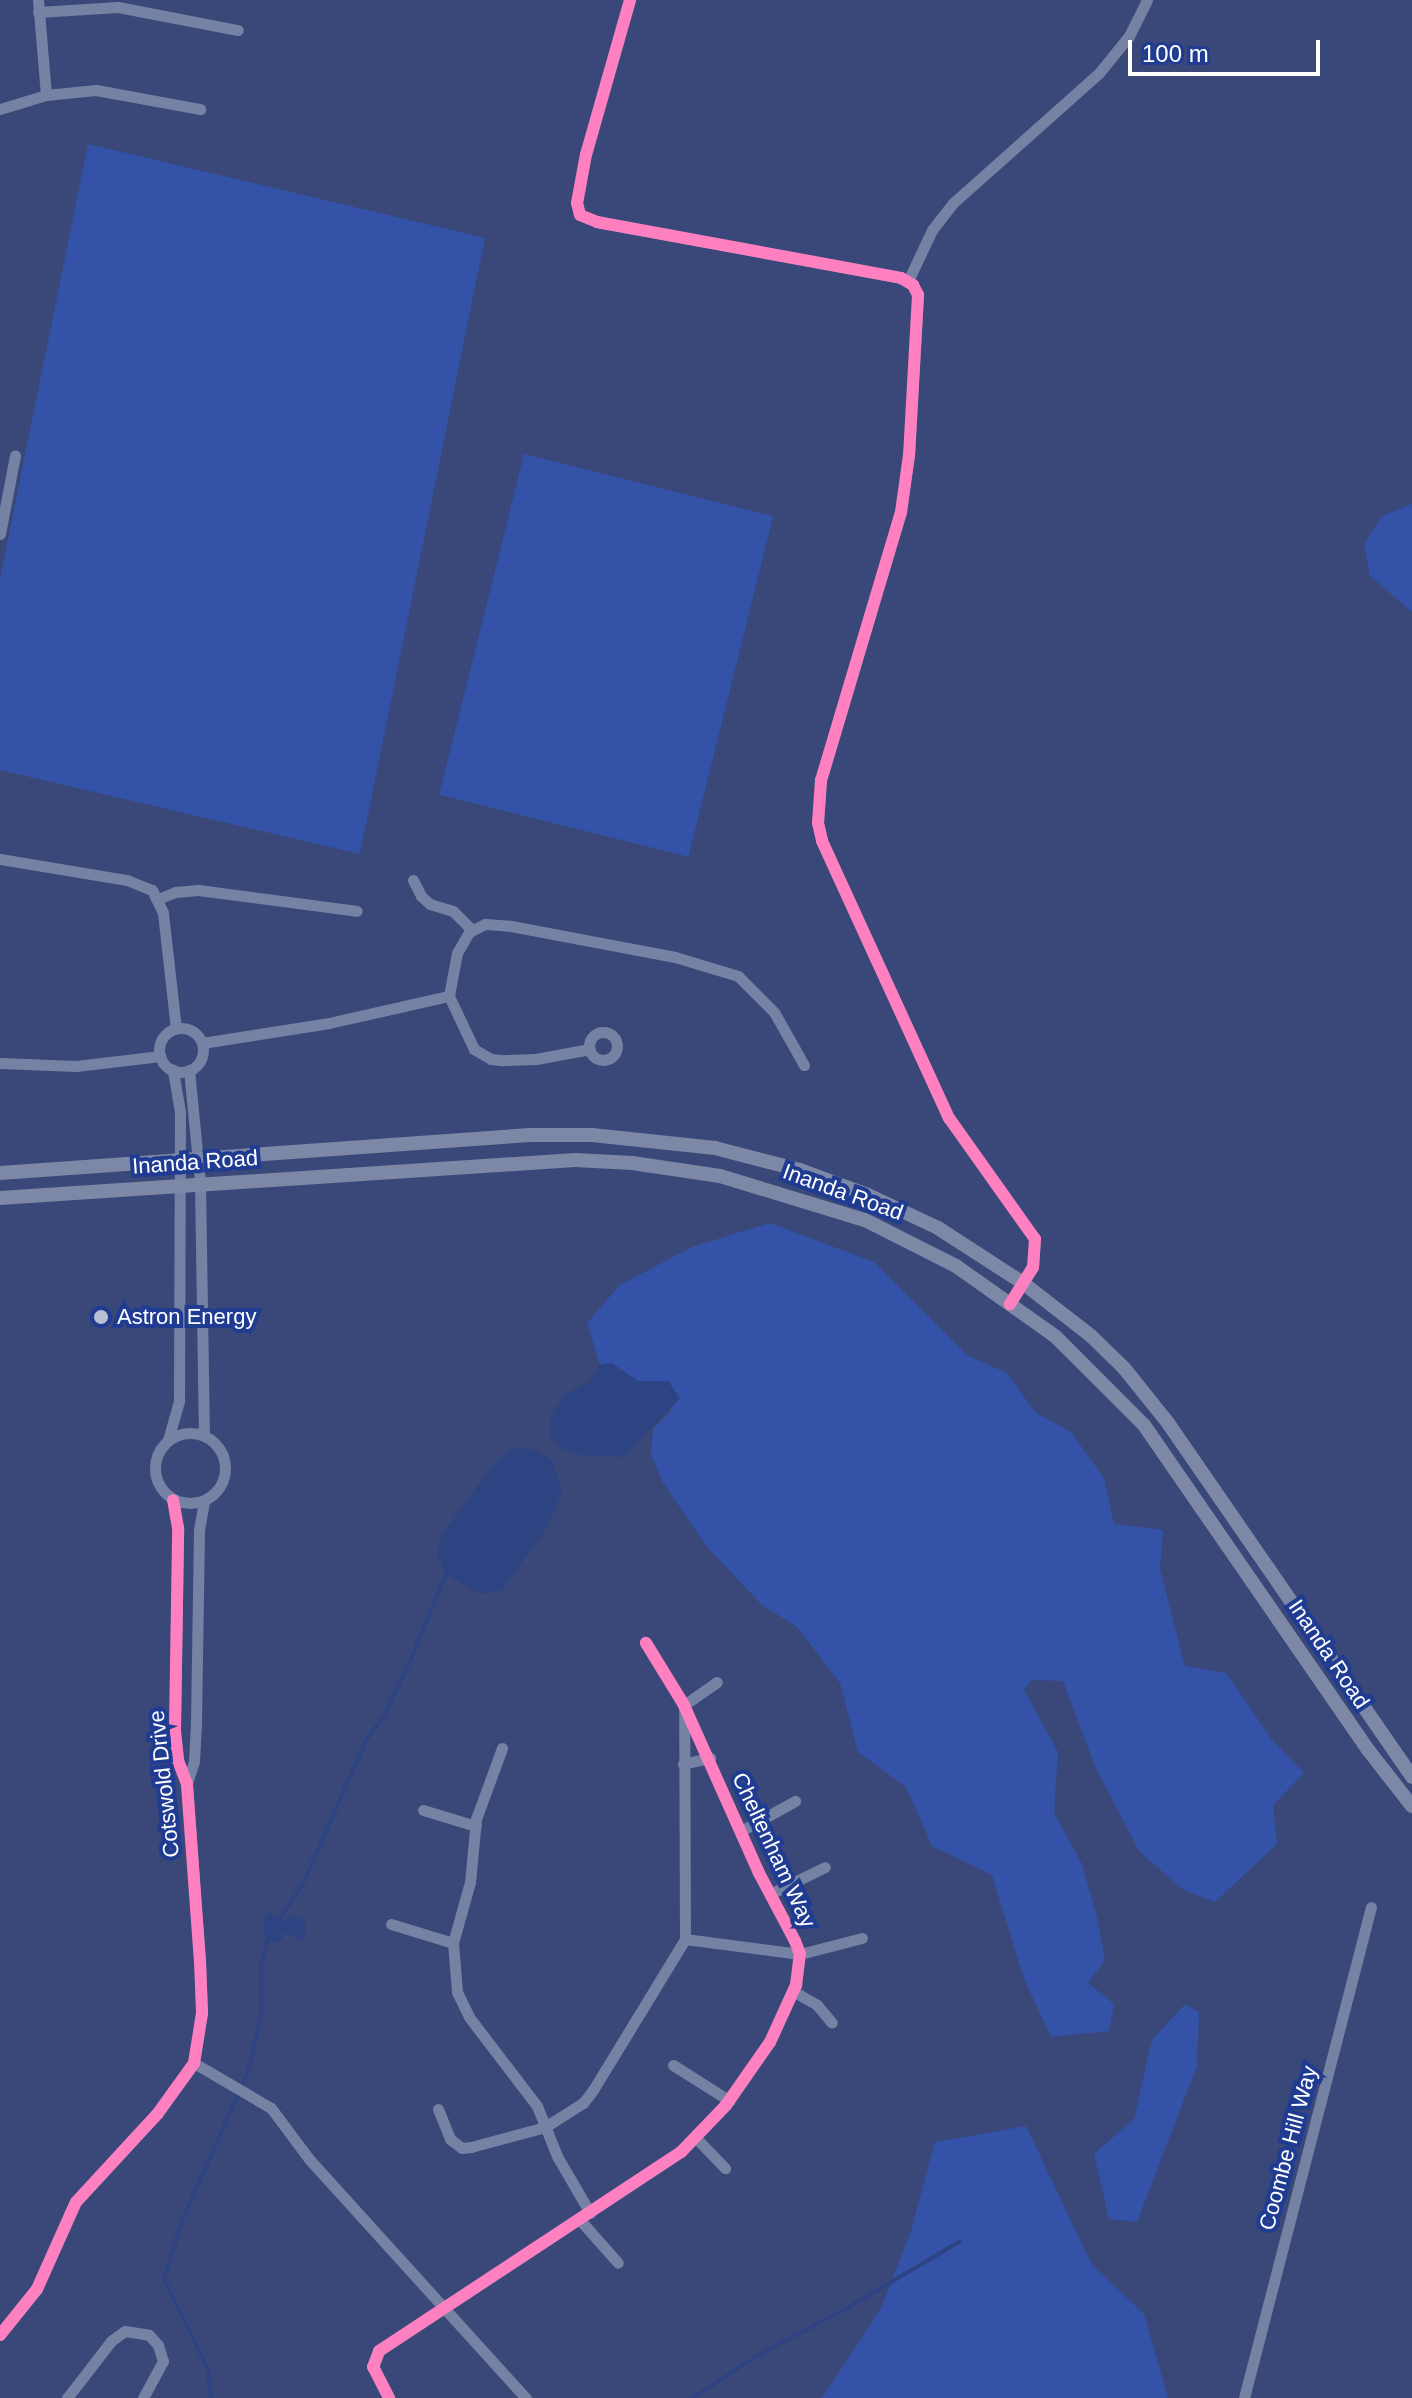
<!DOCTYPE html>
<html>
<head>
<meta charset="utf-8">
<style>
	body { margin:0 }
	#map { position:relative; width:1412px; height:2398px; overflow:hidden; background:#394878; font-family:Arial,sans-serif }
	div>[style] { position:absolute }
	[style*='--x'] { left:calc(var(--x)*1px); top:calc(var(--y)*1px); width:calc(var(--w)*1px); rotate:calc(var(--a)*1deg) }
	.green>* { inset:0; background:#3352a8; transform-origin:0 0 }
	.water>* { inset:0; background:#2d4382 }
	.stream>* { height:4px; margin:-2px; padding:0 2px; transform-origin:2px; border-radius:2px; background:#2d4382 }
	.street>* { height:11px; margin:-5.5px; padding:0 5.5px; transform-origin:5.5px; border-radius:5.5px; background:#7682a3 }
	.street>.ring { margin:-5.5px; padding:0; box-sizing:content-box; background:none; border:11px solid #7682a3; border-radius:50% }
	.secondary>* { height:14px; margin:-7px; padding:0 7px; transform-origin:7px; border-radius:7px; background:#7d88a7 }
	.cycleway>* { height:12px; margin:-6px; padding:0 6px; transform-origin:6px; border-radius:6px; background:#ff80c0 }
	.dots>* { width:22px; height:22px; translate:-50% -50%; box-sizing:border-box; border:4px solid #1f3b92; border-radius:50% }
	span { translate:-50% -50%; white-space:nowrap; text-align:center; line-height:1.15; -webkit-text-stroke:8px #1f3b92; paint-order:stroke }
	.street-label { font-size:22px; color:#fff }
	.poi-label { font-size:22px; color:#fff }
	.left { translate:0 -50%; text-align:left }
	.scale { position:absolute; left:1128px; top:40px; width:192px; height:36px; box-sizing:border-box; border:4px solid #fff; border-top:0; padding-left:10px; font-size:24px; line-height:28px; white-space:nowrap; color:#fff; -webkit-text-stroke:6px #1f3b92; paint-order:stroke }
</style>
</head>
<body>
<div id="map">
	<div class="green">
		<i style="clip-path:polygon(88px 144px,485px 238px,360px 854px,0 770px,0 579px)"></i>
		<i style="left:524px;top:454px;width:257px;height:351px;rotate:14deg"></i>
		<i style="clip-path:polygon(1412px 504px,1412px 612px,1370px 576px,1364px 544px,1382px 516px)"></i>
		<i style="clip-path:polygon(770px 1223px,874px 1262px,967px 1355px,1007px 1373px,1035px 1412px,1071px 1432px,1104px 1478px,1114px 1524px,1163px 1530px,1160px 1570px,1185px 1666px,1226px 1673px,1273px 1741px,1304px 1773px,1273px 1805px,1277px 1844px,1215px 1902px,1182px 1889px,1139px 1851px,1095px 1766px,1063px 1681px,1032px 1680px,1024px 1690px,1058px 1752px,1054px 1813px,1082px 1864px,1097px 1917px,1105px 1960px,1088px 1983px,1114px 2004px,1109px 2031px,1051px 2037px,1024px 1979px,992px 1875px,932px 1846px,906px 1787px,858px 1752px,840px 1683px,797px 1627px,762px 1605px,708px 1548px,662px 1481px,651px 1454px,653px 1429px,671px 1411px,668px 1381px,638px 1381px,611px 1363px,600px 1365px,587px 1323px,620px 1285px,692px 1247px)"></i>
		<i style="clip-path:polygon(1185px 2004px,1199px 2012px,1197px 2066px,1137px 2222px,1109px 2219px,1094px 2154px,1134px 2119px,1152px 2040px)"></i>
		<i style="clip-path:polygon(1026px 2126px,1092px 2265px,1144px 2314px,1168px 2398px,822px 2398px,881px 2308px,910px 2234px,935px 2142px)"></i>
	</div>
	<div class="water">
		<i style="clip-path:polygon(611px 1363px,638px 1381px,668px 1381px,680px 1398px,623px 1457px,584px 1456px,563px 1449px,550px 1436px,551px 1415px,564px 1395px,591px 1380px,600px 1365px)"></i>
		<i style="clip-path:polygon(512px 1448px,532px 1449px,552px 1460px,562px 1493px,545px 1530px,502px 1590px,481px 1594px,446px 1574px,437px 1554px,443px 1533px,493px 1465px)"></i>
		<i style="clip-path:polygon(269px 1912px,285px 1920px,290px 1916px,302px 1919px,306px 1925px,304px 1941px,285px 1933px,280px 1942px,270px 1942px,264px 1933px,263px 1918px)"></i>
	</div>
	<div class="stream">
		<i style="--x:279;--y:1920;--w:41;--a:-55.9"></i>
		<i style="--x:302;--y:1886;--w:159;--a:-66.3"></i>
		<i style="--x:366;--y:1740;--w:30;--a:-53"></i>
		<i style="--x:384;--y:1716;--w:61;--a:-64.7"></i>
		<i style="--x:410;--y:1661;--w:94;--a:-67.5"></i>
		<i style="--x:211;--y:2398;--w:29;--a:-96"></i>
		<i style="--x:208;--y:2369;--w:100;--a:-116.1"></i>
		<i style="--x:164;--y:2279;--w:61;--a:-72.8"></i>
		<i style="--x:182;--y:2221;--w:163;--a:-66.1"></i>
		<i style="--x:248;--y:2072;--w:57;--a:-76.9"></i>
		<i style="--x:261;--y:2016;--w:50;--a:-90"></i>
		<i style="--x:261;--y:1966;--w:33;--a:-76"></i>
		<i style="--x:693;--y:2398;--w:80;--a:-33.3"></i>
		<i style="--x:760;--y:2354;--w:101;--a:-27.8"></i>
		<i style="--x:849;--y:2307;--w:128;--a:-30.6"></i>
	</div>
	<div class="street">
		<i style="--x:630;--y:0;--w:160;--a:105.9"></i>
		<i style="--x:586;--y:154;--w:50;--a:100.4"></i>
		<i style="--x:577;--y:203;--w:12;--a:76"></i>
		<i style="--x:580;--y:215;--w:18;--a:22"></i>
		<i style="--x:597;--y:222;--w:309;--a:10.4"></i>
		<i style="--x:901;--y:278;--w:14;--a:30"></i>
		<i style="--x:913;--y:285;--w:11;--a:63"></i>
		<i style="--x:918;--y:295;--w:160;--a:93.2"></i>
		<i style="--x:909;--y:455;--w:58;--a:98"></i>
		<i style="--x:901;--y:512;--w:280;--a:106.6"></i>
		<i style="--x:821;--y:780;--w:43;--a:94"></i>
		<i style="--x:818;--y:823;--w:18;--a:77"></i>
		<i style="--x:822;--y:841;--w:305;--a:65.4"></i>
		<i style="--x:949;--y:1118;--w:148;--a:54.6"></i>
		<i style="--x:1035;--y:1239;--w:28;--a:94"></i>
		<i style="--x:1033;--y:1267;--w:44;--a:121.9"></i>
		<i style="--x:38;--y:12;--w:80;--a:-3.6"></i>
		<i style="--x:118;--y:7;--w:122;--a:10.9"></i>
		<i style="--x:46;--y:95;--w:50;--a:-5.7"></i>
		<i style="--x:96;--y:90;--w:106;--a:10.4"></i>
		<i style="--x:0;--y:109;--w:48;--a:-16.9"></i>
		<i style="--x:46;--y:95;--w:95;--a:-94.8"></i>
		<i style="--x:908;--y:281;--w:56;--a:-64.8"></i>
		<i style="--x:932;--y:230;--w:34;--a:-52"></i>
		<i style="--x:953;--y:203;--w:195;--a:-41.7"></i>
		<i style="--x:1099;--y:73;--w:48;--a:-51"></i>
		<i style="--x:1129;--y:36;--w:40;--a:-63.4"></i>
		<i style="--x:0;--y:534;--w:80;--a:-79.2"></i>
		<i style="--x:0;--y:859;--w:129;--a:9.4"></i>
		<i style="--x:127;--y:880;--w:27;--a:22"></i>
		<i style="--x:152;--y:890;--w:25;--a:64"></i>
		<i style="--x:163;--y:913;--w:116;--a:83.6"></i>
		<i style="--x:413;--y:880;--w:18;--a:63"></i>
		<i style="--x:421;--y:896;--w:12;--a:42"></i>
		<i style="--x:430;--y:904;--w:24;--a:17"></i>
		<i style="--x:453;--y:911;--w:27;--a:45"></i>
		<i style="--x:158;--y:899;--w:18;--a:-22"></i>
		<i style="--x:175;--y:892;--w:23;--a:-5"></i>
		<i style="--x:198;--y:890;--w:160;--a:7.5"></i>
		<i class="ring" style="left:159px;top:1028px;width:33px;height:33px"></i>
		<i class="ring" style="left:589px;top:1032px;width:17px;height:17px"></i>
		<i style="--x:202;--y:1043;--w:129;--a:-8.9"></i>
		<i style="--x:329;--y:1023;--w:123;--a:-12.7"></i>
		<i style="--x:590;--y:1049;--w:55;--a:169.5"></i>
		<i style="--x:536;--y:1059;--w:35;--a:178"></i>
		<i style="--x:501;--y:1060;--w:10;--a:-174"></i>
		<i style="--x:491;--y:1059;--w:20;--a:-150"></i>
		<i style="--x:474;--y:1049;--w:59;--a:-115.3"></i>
		<i style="--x:449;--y:996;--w:44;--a:-79.5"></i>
		<i style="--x:457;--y:953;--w:24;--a:-60"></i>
		<i style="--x:469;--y:932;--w:18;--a:-27"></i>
		<i style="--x:485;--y:924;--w:26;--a:4"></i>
		<i style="--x:511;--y:926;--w:167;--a:10.7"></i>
		<i style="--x:675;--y:957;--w:66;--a:16.8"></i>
		<i style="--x:738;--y:976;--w:51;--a:45"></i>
		<i style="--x:774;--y:1012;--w:61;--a:60.5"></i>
		<i style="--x:0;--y:1063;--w:76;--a:2.3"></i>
		<i style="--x:76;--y:1066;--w:85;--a:-6.8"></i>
		<i style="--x:189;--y:1070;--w:114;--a:84.4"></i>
		<i style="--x:200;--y:1183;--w:252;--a:89.1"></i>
		<i class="ring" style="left:155px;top:1433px;width:59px;height:59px"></i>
		<i style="--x:168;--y:1440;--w:41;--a:-74.2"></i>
		<i style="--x:179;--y:1401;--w:289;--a:-89.8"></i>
		<i style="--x:180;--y:1112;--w:43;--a:-99.5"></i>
		<i style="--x:502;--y:1748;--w:76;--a:110.1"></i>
		<i style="--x:476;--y:1819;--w:63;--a:95.4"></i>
		<i style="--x:470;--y:1882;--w:63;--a:105.6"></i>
		<i style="--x:453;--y:1943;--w:49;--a:85.3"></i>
		<i style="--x:457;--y:1992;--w:28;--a:64"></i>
		<i style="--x:469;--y:2017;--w:112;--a:52.6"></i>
		<i style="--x:537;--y:2106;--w:54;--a:68.2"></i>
		<i style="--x:557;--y:2156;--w:66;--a:59.9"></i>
		<i style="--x:683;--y:1764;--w:28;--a:-13"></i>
		<i style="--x:187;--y:1783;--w:23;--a:-72"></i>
		<i style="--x:194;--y:1761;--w:39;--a:-87"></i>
		<i style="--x:196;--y:1722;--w:192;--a:-89.1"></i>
		<i style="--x:199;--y:1530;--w:29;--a:-80"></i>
		<i style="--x:423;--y:1810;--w:55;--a:16.8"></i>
		<i style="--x:741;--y:1831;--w:62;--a:-29.1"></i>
		<i style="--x:770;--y:1894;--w:61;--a:-26.1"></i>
		<i style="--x:391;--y:1924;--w:65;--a:17"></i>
		<i style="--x:685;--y:1939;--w:116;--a:7.4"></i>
		<i style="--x:800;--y:1954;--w:64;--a:-14.5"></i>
		<i style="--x:793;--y:1991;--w:28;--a:30"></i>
		<i style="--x:817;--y:2005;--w:23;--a:50"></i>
		<i style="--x:194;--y:2063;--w:89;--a:30.3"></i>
		<i style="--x:271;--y:2108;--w:64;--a:53.3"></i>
		<i style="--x:309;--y:2159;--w:323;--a:47.8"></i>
		<i style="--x:673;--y:2065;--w:67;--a:32.3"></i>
		<i style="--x:438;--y:2109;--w:32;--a:68"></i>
		<i style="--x:450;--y:2139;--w:15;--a:37"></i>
		<i style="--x:462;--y:2148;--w:9;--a:-6"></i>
		<i style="--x:471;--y:2147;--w:77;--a:-15.1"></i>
		<i style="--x:545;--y:2127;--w:45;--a:-32.3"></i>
		<i style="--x:583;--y:2103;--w:16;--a:-52"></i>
		<i style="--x:593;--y:2090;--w:177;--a:-58.6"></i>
		<i style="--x:685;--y:1939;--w:234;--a:-90.2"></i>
		<i style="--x:684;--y:1705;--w:40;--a:-34.9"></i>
		<i style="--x:696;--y:2138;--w:42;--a:46"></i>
		<i style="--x:580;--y:2220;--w:57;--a:48.5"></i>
		<i style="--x:0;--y:2335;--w:59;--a:-51.2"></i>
		<i style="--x:37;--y:2289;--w:95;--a:-65.9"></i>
		<i style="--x:76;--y:2202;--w:121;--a:-47.3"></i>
		<i style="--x:158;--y:2113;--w:62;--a:-54.2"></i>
		<i style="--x:194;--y:2063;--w:51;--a:-80.9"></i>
		<i style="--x:202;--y:2013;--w:51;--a:-92.2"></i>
		<i style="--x:200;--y:1962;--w:178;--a:-94.2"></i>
		<i style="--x:187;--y:1784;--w:26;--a:-111"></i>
		<i style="--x:178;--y:1760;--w:31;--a:-96"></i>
		<i style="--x:175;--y:1729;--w:201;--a:-89.1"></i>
		<i style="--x:178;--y:1528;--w:28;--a:-100"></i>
		<i style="--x:67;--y:2398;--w:72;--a:-52.3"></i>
		<i style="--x:111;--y:2341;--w:17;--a:-36"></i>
		<i style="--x:125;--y:2331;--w:24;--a:9"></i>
		<i style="--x:149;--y:2335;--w:13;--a:48"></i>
		<i style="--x:158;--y:2345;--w:17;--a:73"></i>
		<i style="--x:163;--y:2361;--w:42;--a:118.4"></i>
		<i style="--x:389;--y:2398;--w:35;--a:-117"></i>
		<i style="--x:373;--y:2367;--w:17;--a:-69"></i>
		<i style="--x:379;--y:2351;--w:362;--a:-33.4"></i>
		<i style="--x:681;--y:2152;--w:65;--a:-46.2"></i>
		<i style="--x:726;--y:2105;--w:77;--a:-55.1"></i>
		<i style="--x:770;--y:2042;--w:63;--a:-65.5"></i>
		<i style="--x:796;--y:1985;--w:31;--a:-83"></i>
		<i style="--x:800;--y:1954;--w:14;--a:-111"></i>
		<i style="--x:795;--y:1941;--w:77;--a:-117.9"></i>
		<i style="--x:759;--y:1873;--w:184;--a:-114.1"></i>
		<i style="--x:684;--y:1705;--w:73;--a:-121.5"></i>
		<i style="--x:1244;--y:2398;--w:507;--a:-75.5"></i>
	</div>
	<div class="secondary">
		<i style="--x:0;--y:1173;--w:531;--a:-4.1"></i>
		<i style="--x:530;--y:1135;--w:62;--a:0"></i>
		<i style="--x:592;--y:1135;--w:124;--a:6"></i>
		<i style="--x:715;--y:1148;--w:88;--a:14.5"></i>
		<i style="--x:800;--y:1170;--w:72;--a:20.2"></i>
		<i style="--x:868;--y:1195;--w:77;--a:25.2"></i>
		<i style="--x:938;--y:1228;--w:101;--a:32.9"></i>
		<i style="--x:1023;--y:1283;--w:86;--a:37.9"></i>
		<i style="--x:1091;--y:1336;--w:46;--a:44.1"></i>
		<i style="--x:1124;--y:1368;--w:70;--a:51.3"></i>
		<i style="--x:1168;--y:1423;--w:430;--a:55.4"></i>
		<i style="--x:0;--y:1198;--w:576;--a:-3.78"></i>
		<i style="--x:575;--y:1160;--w:57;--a:3"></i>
		<i style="--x:632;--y:1163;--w:89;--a:8.4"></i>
		<i style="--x:720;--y:1176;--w:152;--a:16.9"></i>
		<i style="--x:865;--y:1220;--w:102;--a:26.8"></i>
		<i style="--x:956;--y:1266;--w:121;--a:35.3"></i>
		<i style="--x:1055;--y:1336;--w:126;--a:45"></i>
		<i style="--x:1144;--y:1425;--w:396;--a:55.4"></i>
		<i style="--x:1369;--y:1751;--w:70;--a:52"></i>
	</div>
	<div class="cycleway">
		<i style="--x:630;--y:0;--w:160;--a:105.9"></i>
		<i style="--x:586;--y:154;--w:50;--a:100.4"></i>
		<i style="--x:577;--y:203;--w:12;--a:76"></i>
		<i style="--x:580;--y:215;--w:18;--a:22"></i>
		<i style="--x:597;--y:222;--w:309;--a:10.4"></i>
		<i style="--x:901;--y:278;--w:14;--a:30"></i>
		<i style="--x:913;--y:285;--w:11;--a:63"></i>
		<i style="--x:918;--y:295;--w:160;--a:93.2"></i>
		<i style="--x:909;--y:455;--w:58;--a:98"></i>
		<i style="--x:901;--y:512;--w:280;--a:106.6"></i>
		<i style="--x:821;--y:780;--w:43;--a:94"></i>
		<i style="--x:818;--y:823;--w:18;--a:77"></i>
		<i style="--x:822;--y:841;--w:305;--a:65.4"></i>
		<i style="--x:949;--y:1118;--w:148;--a:54.6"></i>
		<i style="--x:1035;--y:1239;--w:28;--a:94"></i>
		<i style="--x:1033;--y:1267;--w:44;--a:121.9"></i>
		<i style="--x:0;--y:2335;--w:59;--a:-51.2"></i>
		<i style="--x:37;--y:2289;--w:95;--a:-65.9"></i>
		<i style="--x:76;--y:2202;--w:121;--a:-47.3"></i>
		<i style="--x:158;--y:2113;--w:62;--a:-54.2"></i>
		<i style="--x:194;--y:2063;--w:51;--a:-80.9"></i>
		<i style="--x:202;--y:2013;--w:51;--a:-92.2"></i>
		<i style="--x:200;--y:1962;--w:178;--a:-94.2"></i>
		<i style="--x:187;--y:1784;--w:26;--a:-111"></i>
		<i style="--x:178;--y:1760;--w:31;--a:-96"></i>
		<i style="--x:175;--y:1729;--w:201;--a:-89.1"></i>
		<i style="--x:178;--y:1528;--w:28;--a:-100"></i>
		<i style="--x:389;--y:2398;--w:35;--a:-117"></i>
		<i style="--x:373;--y:2367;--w:17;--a:-69"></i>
		<i style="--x:379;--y:2351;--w:362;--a:-33.4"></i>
		<i style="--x:681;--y:2152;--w:65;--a:-46.2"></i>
		<i style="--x:726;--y:2105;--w:77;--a:-55.1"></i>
		<i style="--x:770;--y:2042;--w:63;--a:-65.5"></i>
		<i style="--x:796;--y:1985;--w:31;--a:-83"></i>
		<i style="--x:800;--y:1954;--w:14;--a:-111"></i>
		<i style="--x:795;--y:1941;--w:77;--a:-117.9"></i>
		<i style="--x:759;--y:1873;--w:184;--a:-114.1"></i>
		<i style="--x:684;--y:1705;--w:73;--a:-121.5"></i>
	</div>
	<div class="dots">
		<i style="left:101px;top:1317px;background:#babfd0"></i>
	</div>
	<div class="street-label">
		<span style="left:195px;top:1162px;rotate:-4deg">Inanda Road</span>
		<span style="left:843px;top:1192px;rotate:20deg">Inanda Road</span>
		<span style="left:1329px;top:1654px;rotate:56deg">Inanda Road</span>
		<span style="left:164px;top:1784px;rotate:-96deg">Cotswold Drive</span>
		<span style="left:774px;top:1850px;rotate:65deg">Cheltenham Way</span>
		<span style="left:1288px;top:2148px;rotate:-75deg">Coombe Hill Way</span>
	</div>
	<div class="poi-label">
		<span class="left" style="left:117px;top:1317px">Astron Energy</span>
	</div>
	<div class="scale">100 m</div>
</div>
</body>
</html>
